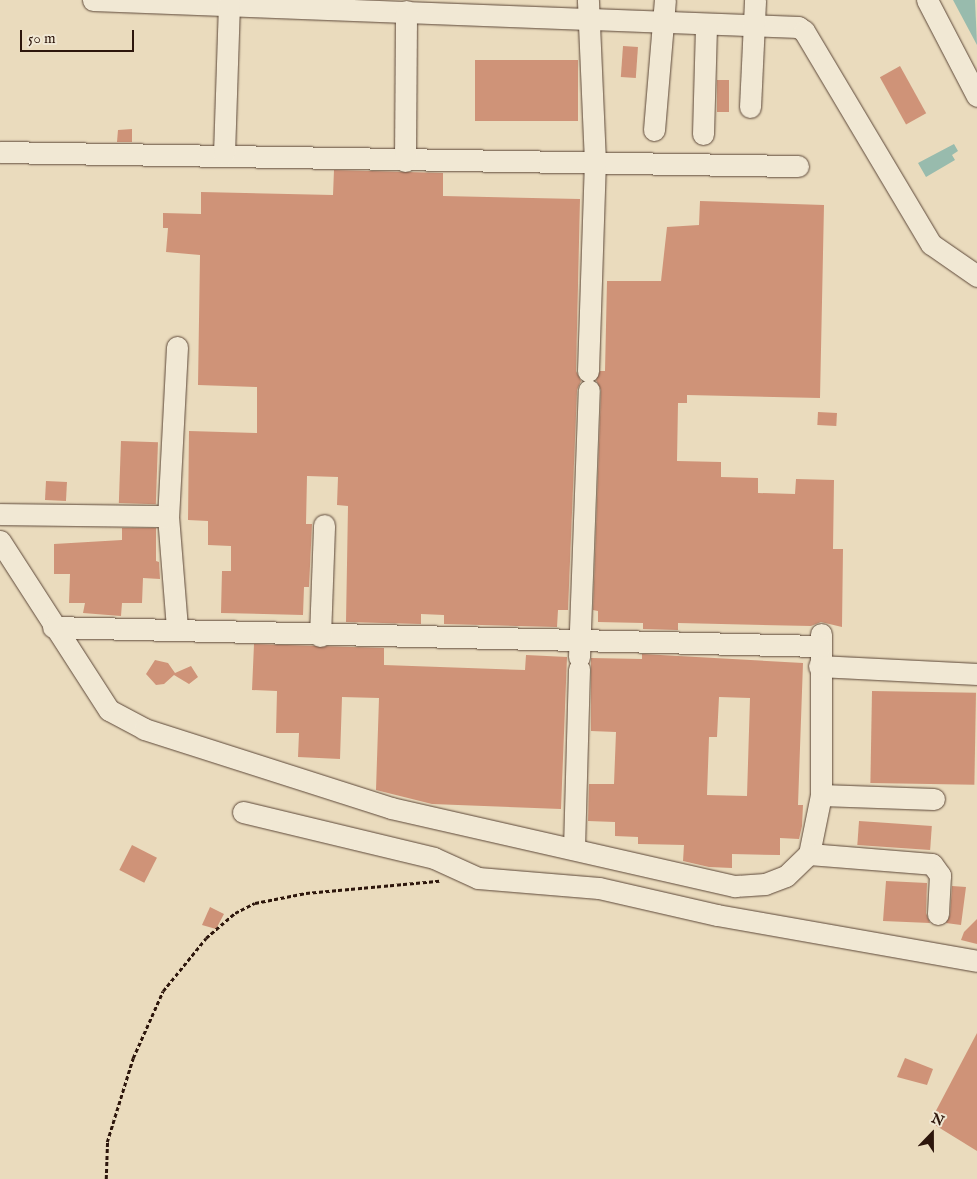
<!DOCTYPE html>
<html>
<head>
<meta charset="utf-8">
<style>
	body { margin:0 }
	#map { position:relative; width:977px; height:1179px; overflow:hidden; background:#eadbbd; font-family:"IM FELL English",serif }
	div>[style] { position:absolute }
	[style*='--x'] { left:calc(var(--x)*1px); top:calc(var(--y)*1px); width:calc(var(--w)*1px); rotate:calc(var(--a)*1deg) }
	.water>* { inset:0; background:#98bbad }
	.building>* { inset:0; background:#cf9378; transform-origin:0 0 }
	.path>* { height:2.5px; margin-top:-1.25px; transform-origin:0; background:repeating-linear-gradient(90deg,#2d160c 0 4px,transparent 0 6.5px) }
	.roads { filter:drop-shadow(0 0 1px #5c4738) drop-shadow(0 0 1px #5c4738) }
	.minor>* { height:21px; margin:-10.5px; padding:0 10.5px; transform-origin:10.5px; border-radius:10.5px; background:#f1e8d4 }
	span { translate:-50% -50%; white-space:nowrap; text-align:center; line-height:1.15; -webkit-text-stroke:4px #f1e8d4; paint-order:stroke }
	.north { position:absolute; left:907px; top:1109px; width:50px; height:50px; -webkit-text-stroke:4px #f1e8d4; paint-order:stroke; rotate:22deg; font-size:14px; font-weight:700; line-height:20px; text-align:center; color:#2d160c }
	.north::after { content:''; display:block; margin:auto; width:18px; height:22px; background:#2d160c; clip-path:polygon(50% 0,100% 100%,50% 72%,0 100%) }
	.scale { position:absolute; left:20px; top:30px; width:114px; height:22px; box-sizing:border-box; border:2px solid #2d160c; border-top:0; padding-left:6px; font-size:15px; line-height:18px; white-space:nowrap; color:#2d160c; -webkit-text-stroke:4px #f1e8d4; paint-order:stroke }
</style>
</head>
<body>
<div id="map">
	<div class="water">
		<i style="clip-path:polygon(953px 0,975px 0,977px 45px)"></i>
		<i style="clip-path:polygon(954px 144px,958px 151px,952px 155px,955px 160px,926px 177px,918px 163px)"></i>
	</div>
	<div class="building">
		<i style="left:623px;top:46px;width:15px;height:31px;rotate:4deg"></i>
		<i style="left:475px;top:60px;width:103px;height:61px"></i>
		<i style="left:900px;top:66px;width:54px;height:23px;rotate:61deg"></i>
		<i style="left:717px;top:80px;width:12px;height:32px"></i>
		<i style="clip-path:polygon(132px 129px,132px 142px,117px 142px,118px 130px)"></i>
		<i style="clip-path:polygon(334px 170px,443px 173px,443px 196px,580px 199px,576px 371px,581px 381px,577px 390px,568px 610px,558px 610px,557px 627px,444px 624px,444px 615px,421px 614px,421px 624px,346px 622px,348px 506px,337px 505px,338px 477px,307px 476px,306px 524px,312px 524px,309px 587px,304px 587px,303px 615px,221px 613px,222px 571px,231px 571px,231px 546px,208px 545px,208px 521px,188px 520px,189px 431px,257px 433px,257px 387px,198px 385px,200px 255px,166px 252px,168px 228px,163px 228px,163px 213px,201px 214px,201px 192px,333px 195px)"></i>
		<i style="clip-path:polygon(700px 201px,824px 205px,820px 398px,687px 395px,687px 403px,678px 403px,677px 461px,721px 462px,721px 477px,758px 478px,758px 493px,795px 494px,796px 479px,834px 480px,833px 549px,843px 549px,842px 627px,821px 622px,811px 626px,678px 623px,678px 630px,643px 629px,643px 623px,598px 622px,598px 611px,593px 610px,601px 390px,596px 380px,600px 371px,605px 371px,607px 281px,661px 281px,667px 227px,699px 225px)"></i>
		<i style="left:818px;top:412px;width:19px;height:13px;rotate:3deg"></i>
		<i style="left:121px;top:441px;width:37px;height:62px;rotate:2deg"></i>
		<i style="left:46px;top:481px;width:21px;height:19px;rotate:3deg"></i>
		<i style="clip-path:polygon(122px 528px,156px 528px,156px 561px,159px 562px,160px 579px,143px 578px,142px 603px,122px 603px,121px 616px,83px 613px,85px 603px,69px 603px,70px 574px,54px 574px,54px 544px,122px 540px)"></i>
		<i style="clip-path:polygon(254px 644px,384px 648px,384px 665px,525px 670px,526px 655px,567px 657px,561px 809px,432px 804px,376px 790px,379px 698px,342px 697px,340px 759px,298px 757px,299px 733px,276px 733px,277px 691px,252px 690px)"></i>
		<i style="clip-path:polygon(evenodd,642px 654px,803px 663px,798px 805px,803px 805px,802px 826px,799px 839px,780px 838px,780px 855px,732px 854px,732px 868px,709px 867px,683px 861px,684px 845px,638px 844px,638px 837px,615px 836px,615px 822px,588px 821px,589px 784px,614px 784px,616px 732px,591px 731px,591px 658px,642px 659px,642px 654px,719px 697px,750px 698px,747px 796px,707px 795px,709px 737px,717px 737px,719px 697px)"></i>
		<i style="clip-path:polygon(155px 660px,168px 663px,175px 673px,191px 666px,198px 677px,189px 684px,174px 675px,164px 684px,156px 685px,146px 674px)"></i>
		<i style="left:872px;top:691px;width:104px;height:92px;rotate:1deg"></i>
		<i style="left:859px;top:821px;width:73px;height:24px;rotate:4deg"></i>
		<i style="left:132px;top:845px;width:28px;height:28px;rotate:27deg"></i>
		<i style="clip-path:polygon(886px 881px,927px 883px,926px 913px,930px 923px,883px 921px)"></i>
		<i style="clip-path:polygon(952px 886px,966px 887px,961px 925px,946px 923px,950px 915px)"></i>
		<i style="clip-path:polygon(210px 907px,224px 914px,216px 929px,202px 925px)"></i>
		<i style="clip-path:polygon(977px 919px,977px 944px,961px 940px,964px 932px)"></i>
		<i style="clip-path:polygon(977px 1033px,977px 1151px,930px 1122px)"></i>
		<i style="clip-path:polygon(905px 1058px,933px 1069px,927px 1085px,897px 1077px)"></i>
	</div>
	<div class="path">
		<i style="--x:106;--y:1179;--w:37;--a:-88"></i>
		<i style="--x:107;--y:1142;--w:88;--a:-72.8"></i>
		<i style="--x:133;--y:1058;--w:73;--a:-65.9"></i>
		<i style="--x:163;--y:991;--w:68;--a:-50.9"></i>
		<i style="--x:206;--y:938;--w:38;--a:-41"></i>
		<i style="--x:235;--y:913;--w:22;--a:-27"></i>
		<i style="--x:255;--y:903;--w:52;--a:-11.1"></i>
		<i style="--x:306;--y:893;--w:134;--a:-5.2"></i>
	</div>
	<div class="roads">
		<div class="minor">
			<i style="--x:93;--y:0;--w:706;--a:2.19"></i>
			<i style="--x:798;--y:27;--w:7;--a:34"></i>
			<i style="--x:804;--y:31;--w:248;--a:59.2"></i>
			<i style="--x:931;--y:244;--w:56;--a:34.8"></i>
			<i style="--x:927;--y:0;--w:108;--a:62.5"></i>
			<i style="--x:750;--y:107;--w:107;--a:-87.3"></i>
			<i style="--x:654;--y:130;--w:130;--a:-85.2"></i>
			<i style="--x:703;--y:134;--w:110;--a:-88.4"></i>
			<i style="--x:0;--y:152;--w:798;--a:1.01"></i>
			<i style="--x:224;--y:154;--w:150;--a:-88.1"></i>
			<i style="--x:405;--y:161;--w:150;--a:-89.6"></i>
			<i style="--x:177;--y:347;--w:169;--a:93"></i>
			<i style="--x:168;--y:516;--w:113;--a:85.4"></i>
			<i style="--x:588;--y:371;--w:209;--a:-88.1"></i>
			<i style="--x:595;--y:162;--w:162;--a:-92.5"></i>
			<i style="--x:0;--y:514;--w:168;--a:0.7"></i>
			<i style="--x:0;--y:541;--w:201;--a:57.2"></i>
			<i style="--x:109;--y:710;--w:40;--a:28"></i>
			<i style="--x:144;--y:729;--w:259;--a:17.7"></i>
			<i style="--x:391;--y:808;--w:353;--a:12.8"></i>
			<i style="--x:735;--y:886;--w:30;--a:-4"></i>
			<i style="--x:765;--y:884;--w:22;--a:-21"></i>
			<i style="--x:786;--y:876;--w:32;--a:-44"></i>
			<i style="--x:809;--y:854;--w:60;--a:-78.5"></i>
			<i style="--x:821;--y:795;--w:161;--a:-90"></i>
			<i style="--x:53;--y:627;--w:768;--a:1.42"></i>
			<i style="--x:320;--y:636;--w:111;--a:-87.9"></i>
			<i style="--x:579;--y:657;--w:267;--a:-87.9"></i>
			<i style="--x:819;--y:666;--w:158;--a:2.9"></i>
			<i style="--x:821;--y:795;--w:113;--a:2"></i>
			<i style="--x:243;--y:812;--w:196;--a:13.5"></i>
			<i style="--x:434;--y:858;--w:48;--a:24.4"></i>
			<i style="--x:478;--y:878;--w:121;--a:4.7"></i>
			<i style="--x:599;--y:888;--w:121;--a:12.9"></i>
			<i style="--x:717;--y:915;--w:264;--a:10"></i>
			<i style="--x:574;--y:848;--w:179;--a:-88.4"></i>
			<i style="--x:809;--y:854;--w:123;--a:4.6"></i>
			<i style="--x:932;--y:864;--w:14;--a:54"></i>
			<i style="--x:940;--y:875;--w:39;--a:93"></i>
		</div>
	</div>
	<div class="north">N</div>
	<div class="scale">50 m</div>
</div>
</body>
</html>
